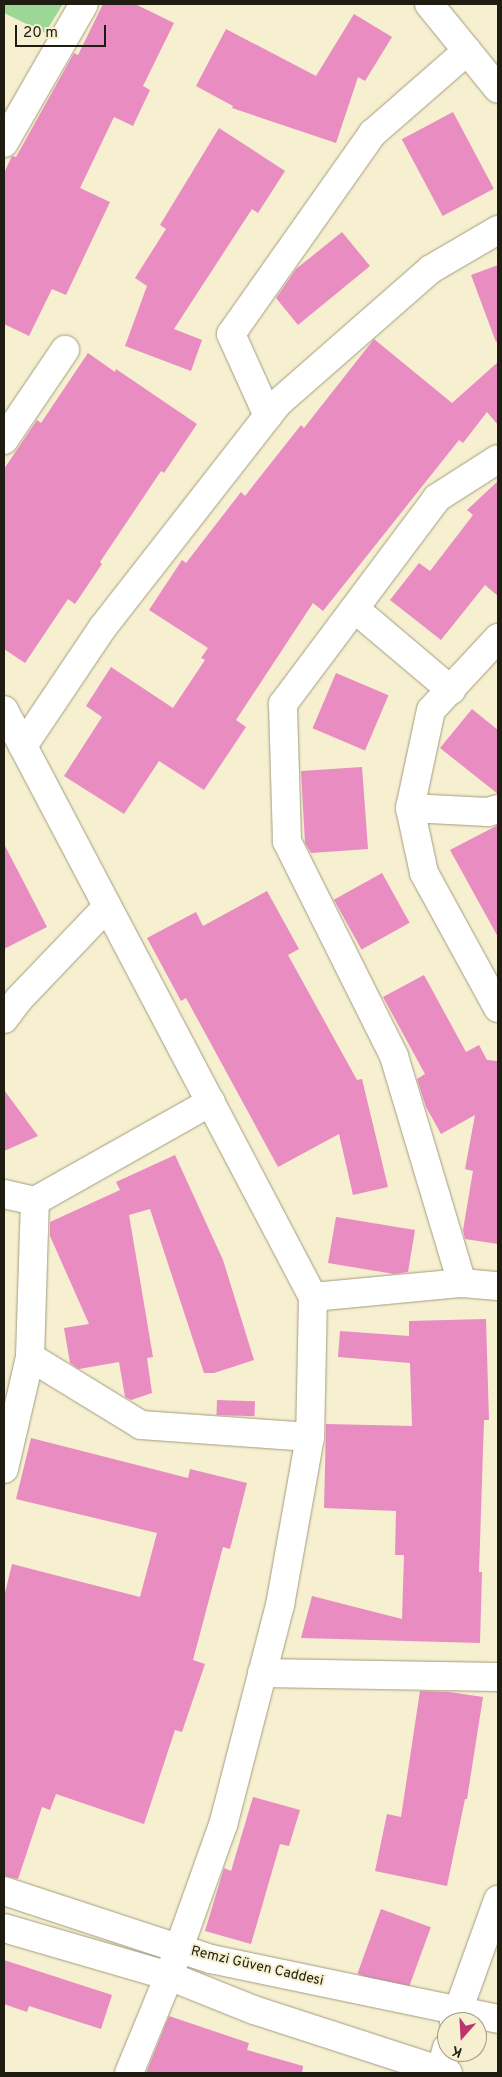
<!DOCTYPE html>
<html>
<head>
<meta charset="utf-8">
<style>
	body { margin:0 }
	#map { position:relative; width:502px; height:2077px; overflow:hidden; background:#f6efd0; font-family:Overpass,sans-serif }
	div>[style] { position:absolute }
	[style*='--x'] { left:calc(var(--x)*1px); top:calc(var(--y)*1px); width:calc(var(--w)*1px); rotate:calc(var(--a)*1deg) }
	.green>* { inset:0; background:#9cd796 }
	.building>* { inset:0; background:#e88cc2; transform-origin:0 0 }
	.roads { filter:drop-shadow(0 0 1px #a29c7f) drop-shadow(0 0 1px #a29c7f) }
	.minor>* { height:28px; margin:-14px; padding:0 14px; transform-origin:14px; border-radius:14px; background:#fff }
	.major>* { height:28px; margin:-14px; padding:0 14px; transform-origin:14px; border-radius:14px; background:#fff }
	span { translate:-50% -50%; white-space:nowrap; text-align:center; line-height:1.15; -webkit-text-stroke:4px #f6efd0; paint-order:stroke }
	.street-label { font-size:14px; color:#1f1d11 }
	.frame { position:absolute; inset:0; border:5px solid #1f1d11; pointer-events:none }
	.north { position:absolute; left:437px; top:2012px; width:50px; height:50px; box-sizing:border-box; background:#f6efd0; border:1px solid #a09b84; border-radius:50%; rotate:199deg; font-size:14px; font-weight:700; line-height:20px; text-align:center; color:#1f1d11 }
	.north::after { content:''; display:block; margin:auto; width:18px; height:22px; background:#be346d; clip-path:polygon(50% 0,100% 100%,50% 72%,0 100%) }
	.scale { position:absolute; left:15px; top:25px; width:91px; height:22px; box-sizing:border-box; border:2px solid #1f1d11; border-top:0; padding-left:6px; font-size:15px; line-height:18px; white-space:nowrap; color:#1f1d11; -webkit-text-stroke:4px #f6efd0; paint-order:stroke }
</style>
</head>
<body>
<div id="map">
	<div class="green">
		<i style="clip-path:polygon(4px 4px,63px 4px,45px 33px,4px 13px)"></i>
	</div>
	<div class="building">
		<i style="clip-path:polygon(103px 4px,135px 4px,174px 23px,143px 86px,150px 90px,133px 126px,114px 117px,80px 188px,110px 202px,66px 295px,52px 289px,29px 336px,4px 324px,4px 173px,12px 156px,16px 157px,74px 53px,78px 55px)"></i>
		<i style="clip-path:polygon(354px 14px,392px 37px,365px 81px,358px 77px,336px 143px,232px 108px,233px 106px,196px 86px,226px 29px,316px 76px)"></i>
		<i style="left:453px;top:112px;width:87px;height:58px;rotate:62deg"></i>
		<i style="clip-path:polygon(219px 128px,285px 171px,258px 213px,252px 209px,174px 329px,202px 340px,191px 371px,125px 346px,147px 286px,135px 278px,166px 229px,160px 225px)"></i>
		<i style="clip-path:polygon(342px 232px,370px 266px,298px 325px,276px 298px,296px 269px)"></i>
		<i style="clip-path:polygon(498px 265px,498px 341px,496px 342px,471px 275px)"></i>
		<i style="clip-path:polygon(374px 339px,452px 403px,498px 362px,498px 425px,487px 412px,463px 443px,459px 440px,323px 611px,313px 603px,236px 720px,246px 727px,204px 790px,159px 761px,124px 814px,64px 776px,102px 717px,86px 706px,111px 667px,173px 708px,205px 660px,201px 658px,208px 648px,149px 610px,182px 560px,186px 563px,241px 492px,245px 496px,301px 425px,304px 428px)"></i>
		<i style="clip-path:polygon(88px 353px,115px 372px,116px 369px,197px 424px,164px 473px,161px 471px,100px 562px,102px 564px,75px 604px,68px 599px,25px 663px,4px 649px,4px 469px,37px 420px,41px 423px)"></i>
		<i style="clip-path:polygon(498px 481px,498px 596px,485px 585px,441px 640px,390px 600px,419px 563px,430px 571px,473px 515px,467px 510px)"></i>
		<i style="left:336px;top:673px;width:57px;height:60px;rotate:23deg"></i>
		<i style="clip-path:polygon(472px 709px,498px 730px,498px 794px,440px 748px)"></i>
		<i style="clip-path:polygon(362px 767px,368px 849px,311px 853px,305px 843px,301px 771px)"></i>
		<i style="clip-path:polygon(498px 825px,498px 937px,450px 850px)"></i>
		<i style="clip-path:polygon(4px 844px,47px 927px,4px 949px)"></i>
		<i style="left:382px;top:873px;width:57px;height:55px;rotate:61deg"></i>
		<i style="clip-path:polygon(267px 891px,299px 949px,288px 955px,357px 1080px,362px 1079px,388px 1187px,353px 1195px,339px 1134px,278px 1167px,186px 998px,181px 1001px,147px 938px,196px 912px,203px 926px)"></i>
		<i style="clip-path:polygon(424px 975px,466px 1052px,479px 1045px,487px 1060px,498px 1061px,498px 1244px,465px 1239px,463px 1230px,473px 1171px,465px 1169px,475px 1115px,441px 1134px,426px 1107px,417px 1079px,425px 1074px,383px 997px)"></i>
		<i style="clip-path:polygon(4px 1090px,38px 1136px,4px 1151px)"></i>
		<i style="clip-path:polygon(175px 1155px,223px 1260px,254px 1360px,214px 1373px,204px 1373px,150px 1209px,129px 1215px,153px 1357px,147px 1358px,152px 1393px,131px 1400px,125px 1397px,119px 1362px,79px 1369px,70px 1363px,64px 1328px,89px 1324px,50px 1236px,50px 1222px,120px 1190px,116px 1182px)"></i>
		<i style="clip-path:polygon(336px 1217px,415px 1230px,408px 1272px,394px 1274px,328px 1263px)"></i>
		<i style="clip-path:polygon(486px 1319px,489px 1420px,484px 1420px,479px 1572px,482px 1572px,480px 1643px,301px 1638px,312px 1596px,402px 1619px,404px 1555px,395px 1555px,396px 1511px,324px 1508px,326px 1424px,412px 1426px,410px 1363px,338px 1357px,340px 1331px,409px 1336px,409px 1321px)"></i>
		<i style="left:217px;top:1400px;width:38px;height:15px;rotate:2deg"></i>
		<i style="clip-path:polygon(31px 1438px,188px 1478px,190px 1469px,247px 1483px,230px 1549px,223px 1547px,193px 1660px,205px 1664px,182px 1732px,175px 1730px,144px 1824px,56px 1794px,50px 1810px,42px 1807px,18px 1879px,4px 1876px,4px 1597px,12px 1564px,140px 1597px,157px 1533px,16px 1499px)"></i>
		<i style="clip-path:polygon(420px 1691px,449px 1692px,483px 1697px,467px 1799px,465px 1799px,447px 1886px,375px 1871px,387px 1814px,401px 1817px)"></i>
		<i style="clip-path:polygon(253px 1797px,300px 1810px,289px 1846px,280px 1844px,251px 1944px,205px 1931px,224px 1868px,231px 1871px)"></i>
		<i style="left:381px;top:1909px;width:53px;height:69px;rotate:20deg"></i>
		<i style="clip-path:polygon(4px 1960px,112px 1995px,101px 2029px,29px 2006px,27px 2012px,4px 2004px)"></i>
		<i style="clip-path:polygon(169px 2016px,249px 2043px,247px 2050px,303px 2066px,302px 2073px,146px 2073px)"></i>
	</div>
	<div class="roads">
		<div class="minor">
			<i style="--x:429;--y:4;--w:109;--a:50.9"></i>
			<i style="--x:4;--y:143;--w:160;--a:-60.1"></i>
			<i style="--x:268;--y:416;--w:90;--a:-114.3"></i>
			<i style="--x:231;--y:334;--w:246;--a:-54.8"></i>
			<i style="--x:373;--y:133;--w:125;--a:-41.1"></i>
			<i style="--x:4;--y:440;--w:109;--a:-55.9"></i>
			<i style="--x:355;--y:609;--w:126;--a:40.2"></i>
			<i style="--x:498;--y:638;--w:98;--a:132.9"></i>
			<i style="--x:431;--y:710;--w:100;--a:102.1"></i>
			<i style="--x:410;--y:808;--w:66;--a:77.8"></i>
			<i style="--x:424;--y:873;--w:154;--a:61.3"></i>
			<i style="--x:4;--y:710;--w:663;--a:62.24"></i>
			<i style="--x:313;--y:1297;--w:140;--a:91.2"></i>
			<i style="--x:310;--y:1437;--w:171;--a:100.1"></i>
			<i style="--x:280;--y:1605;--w:227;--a:104.5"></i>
			<i style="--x:223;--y:1825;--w:160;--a:109.7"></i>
			<i style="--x:169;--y:1976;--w:105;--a:112.4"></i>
			<i style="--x:23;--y:746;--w:143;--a:-56.1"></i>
			<i style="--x:103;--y:627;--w:284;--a:-52"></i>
			<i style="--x:278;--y:403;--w:203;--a:-41.2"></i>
			<i style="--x:431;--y:269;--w:78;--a:-30.2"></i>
			<i style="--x:410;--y:808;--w:78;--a:2.9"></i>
			<i style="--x:488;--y:812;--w:10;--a:-17"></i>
			<i style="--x:4;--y:1019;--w:25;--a:-53"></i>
			<i style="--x:19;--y:999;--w:127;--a:-46.3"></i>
			<i style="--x:4;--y:1194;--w:32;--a:13"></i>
			<i style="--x:35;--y:1201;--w:202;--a:-29.4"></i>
			<i style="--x:462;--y:1283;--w:237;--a:-106.7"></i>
			<i style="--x:394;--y:1056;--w:240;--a:-116.5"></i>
			<i style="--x:287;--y:841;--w:137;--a:-91.7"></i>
			<i style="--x:283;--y:704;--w:257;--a:-53.2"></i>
			<i style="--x:437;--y:498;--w:72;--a:-32.6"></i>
			<i style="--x:313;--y:1297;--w:150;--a:-5.4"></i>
			<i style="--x:462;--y:1283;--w:36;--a:5"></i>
			<i style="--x:30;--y:1357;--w:130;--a:31.5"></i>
			<i style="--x:141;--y:1425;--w:169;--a:4.1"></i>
			<i style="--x:4;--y:1469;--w:115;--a:-76.9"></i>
			<i style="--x:30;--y:1357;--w:156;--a:-88.2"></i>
			<i style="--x:262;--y:1673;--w:236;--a:1"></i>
		</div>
		<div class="major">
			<i style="--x:4;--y:1891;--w:218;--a:18.2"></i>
			<i style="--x:211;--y:1959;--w:293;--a:11.8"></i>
			<i style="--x:4;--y:1928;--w:172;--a:16.2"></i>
			<i style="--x:169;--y:1976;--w:92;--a:21.8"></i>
			<i style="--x:254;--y:2010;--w:204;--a:18"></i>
			<i style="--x:454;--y:2022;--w:130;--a:-70.2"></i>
			<i style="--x:440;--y:2072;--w:25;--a:-74"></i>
		</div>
	</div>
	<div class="street-label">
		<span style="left:257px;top:1967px;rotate:13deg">Remzi Güven Caddesi</span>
	</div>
	<div class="frame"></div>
	<div class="north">K</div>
	<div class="scale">20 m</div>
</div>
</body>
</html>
